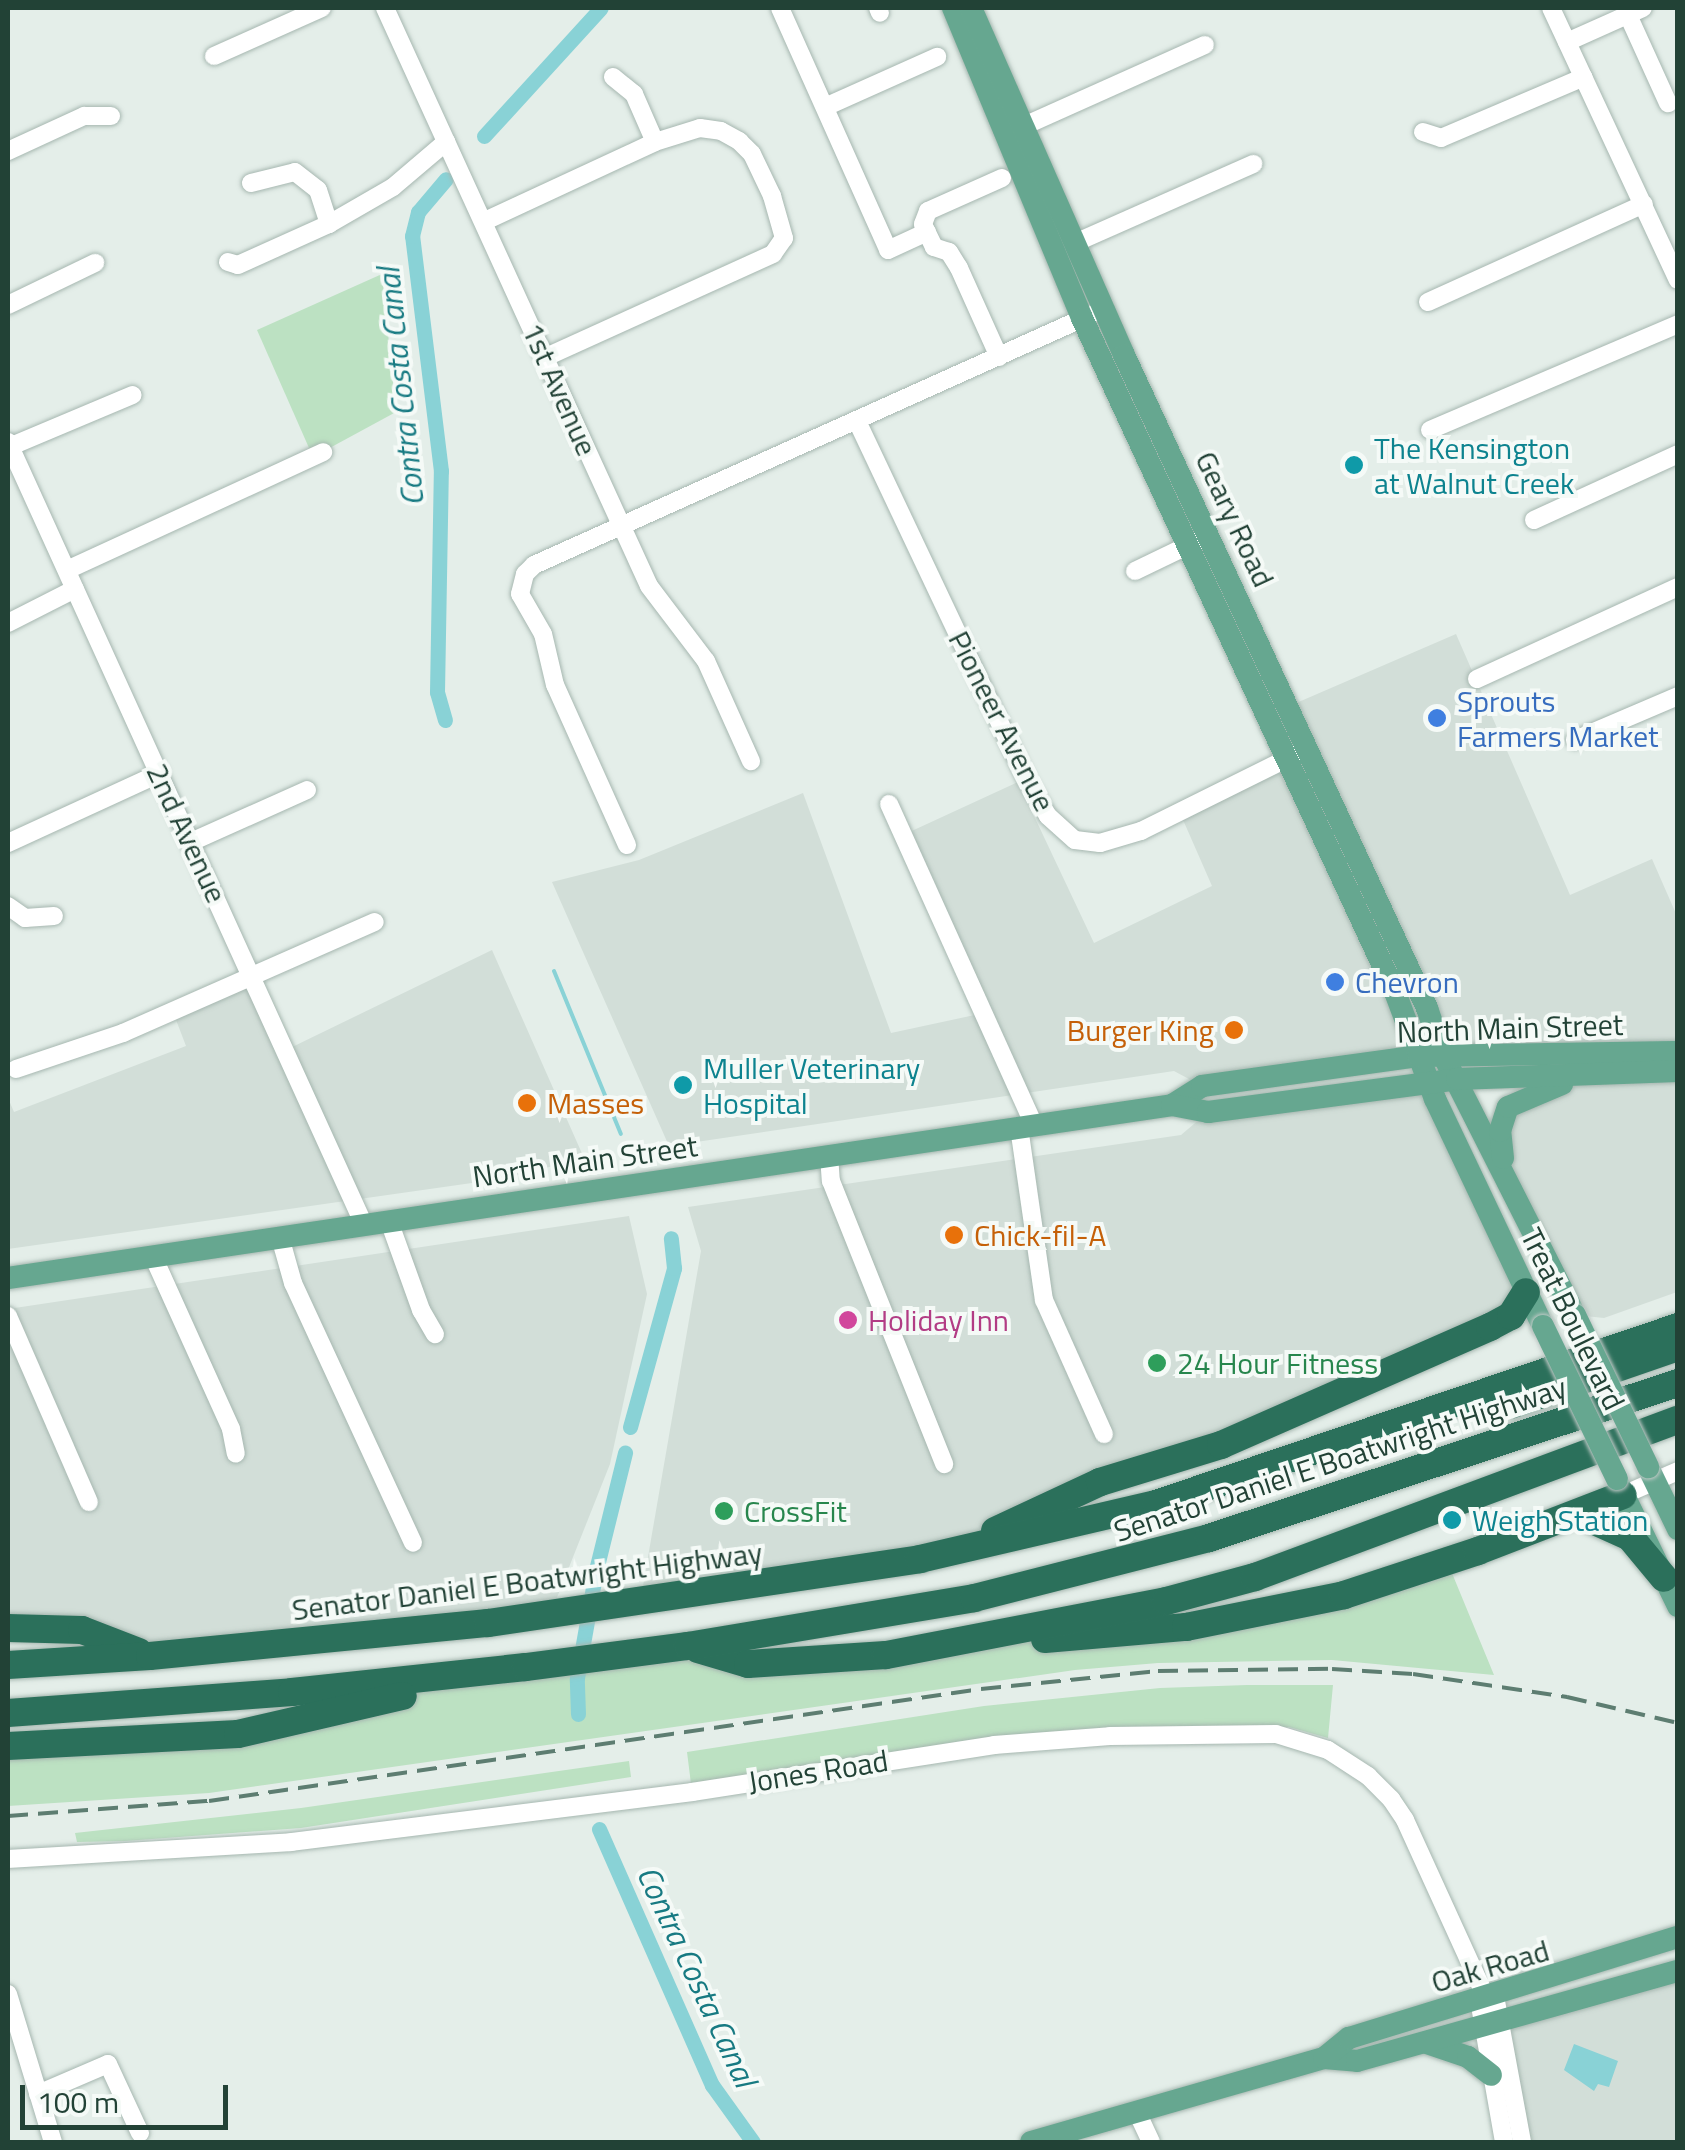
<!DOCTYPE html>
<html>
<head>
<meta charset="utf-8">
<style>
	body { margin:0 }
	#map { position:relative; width:1685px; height:2150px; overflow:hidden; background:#e4eee9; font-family:"Titillium Web",sans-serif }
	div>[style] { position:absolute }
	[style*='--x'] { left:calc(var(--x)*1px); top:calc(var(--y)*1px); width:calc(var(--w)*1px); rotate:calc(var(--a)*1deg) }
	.built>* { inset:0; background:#d2ded8 }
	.green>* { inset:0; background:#bce1c2 }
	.water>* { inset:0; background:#89d2d6 }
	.stream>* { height:4px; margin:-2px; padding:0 2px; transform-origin:2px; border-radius:2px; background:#89d2d6 }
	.canal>* { height:15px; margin:-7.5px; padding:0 7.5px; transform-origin:7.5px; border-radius:7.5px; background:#89d2d6 }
	.roads { filter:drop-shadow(0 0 2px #a6b7b0) drop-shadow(0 0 2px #a6b7b0) }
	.minor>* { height:18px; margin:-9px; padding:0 9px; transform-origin:9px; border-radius:9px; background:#fff }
	.major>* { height:22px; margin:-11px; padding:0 11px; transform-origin:11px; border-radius:11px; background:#66a790 }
	.highway>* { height:28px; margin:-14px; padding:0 14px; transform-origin:14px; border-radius:14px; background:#2b705b }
	.rail>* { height:4px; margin-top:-2px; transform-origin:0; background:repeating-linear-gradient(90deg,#5d7d71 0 20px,transparent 0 30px) }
	.bridges { filter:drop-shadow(0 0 2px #c1cac7) drop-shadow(0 0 2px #c1cac7) }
	.major-bridge>* { height:22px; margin:-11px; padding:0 11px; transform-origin:11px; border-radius:11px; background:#66a790 }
	.dots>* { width:28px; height:28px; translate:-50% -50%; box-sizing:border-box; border:5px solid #f5faf7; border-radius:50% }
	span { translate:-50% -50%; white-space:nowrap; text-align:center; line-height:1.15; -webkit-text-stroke:8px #f5faf7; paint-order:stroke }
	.street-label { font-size:30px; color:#224236 }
	.culture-label { font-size:30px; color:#0d838f }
	.left { translate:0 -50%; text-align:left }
	.shop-label { font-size:30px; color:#366cbe }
	.food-label { font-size:30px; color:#c56008 }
	.right { translate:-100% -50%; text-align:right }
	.hotel-label { font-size:30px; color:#b23c85 }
	.leisure-label { font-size:30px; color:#27864d }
	.water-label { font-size:32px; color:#177a82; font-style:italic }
	.frame { position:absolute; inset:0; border:10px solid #224236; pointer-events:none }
	.scale { position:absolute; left:20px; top:2085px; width:208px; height:45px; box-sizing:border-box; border:5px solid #224236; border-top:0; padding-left:12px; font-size:30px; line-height:35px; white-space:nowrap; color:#224236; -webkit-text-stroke:8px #f5faf7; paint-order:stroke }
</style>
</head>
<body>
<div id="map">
	<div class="built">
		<i style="clip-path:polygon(1456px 634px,1570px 895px,1652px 859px,1677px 916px,1677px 1052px,1443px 1055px,1287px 707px)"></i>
		<i style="clip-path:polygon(1285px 760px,1418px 1056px,1202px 1086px,1174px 1071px,669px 1146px,552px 882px,639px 860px,803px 793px,891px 1033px,984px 1013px,903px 835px,1018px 782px,1094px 943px,1212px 886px,1180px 813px)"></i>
		<i style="clip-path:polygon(492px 950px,584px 1158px,507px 1178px,8px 1249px,8px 1098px,14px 1112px,186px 1046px,173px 1012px,254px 977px,286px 1050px)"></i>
		<i style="clip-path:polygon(1677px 1071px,1677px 1292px,1604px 1318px,1575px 1315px,1505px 1172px,1502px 1117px,1580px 1078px)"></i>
		<i style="clip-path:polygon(1431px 1082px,1520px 1305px,946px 1554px,640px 1603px,701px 1251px,688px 1207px,1181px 1135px,1208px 1112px)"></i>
		<i style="clip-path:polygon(629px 1216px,647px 1294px,610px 1464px,550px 1615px,150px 1656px,8px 1628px,8px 1309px)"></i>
		<i style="clip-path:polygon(1677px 1971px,1677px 2142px,1522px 2142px,1502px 2022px)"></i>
	</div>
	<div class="green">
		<i style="clip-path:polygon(382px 274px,396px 412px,313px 457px,257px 330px)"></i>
		<i style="clip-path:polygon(1447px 1561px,1494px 1675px,1332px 1660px,1158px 1663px,1075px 1670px,209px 1793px,8px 1806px,8px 1746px,238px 1734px,526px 1667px,688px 1646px,748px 1664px,943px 1645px,1101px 1636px)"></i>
		<i style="clip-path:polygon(1247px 1685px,1333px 1685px,1328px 1738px,1289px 1727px,1110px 1736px,692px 1792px,687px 1752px,984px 1706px,1160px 1688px)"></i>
		<i style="clip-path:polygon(629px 1761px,631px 1777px,301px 1828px,125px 1841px,77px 1842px,75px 1833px,301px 1808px)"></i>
	</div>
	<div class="water">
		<i style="clip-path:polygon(1574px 2044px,1618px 2061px,1609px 2087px,1598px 2084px,1594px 2091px,1564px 2070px)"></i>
	</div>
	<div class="stream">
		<i style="--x:554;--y:971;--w:176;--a:67.7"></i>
	</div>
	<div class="canal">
		<i style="--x:484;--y:136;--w:173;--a:-47.6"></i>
		<i style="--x:445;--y:720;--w:29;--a:-106"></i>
		<i style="--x:437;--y:692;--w:221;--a:-89"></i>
		<i style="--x:441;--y:471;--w:237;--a:-97"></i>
		<i style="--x:412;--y:236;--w:25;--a:-76"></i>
		<i style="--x:418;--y:212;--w:43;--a:-49.7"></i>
		<i style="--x:630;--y:1427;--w:165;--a:-74.5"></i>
		<i style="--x:674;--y:1268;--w:30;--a:-96"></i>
		<i style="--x:578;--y:1714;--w:36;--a:-92"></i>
		<i style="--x:577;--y:1678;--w:110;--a:-80"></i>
		<i style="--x:596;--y:1570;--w:121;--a:-76.1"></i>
		<i style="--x:599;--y:1829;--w:280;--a:66.2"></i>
		<i style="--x:712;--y:2085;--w:70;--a:54.3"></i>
	</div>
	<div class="roads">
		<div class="minor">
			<i style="--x:385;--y:8;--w:635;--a:65.45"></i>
			<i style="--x:649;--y:586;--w:94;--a:52.8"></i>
			<i style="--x:706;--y:661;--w:110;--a:65.8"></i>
			<i style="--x:780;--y:8;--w:265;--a:65.9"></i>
			<i style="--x:888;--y:250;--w:43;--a:-24.8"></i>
			<i style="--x:878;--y:8;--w:5;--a:68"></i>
			<i style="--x:1551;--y:8;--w:300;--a:65"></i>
			<i style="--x:1628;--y:15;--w:97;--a:65.6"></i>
			<i style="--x:1567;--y:42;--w:83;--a:-24.1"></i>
			<i style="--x:214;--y:56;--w:118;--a:-24"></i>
			<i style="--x:613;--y:77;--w:27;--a:39"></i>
			<i style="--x:634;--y:94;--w:52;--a:66.4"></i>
			<i style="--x:825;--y:107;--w:123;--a:-24.1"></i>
			<i style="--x:1026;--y:125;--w:196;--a:-24.1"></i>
			<i style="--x:1423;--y:132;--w:19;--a:18"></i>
			<i style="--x:1441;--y:138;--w:155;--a:-23.1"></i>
			<i style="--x:8;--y:151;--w:84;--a:-24.7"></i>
			<i style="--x:84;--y:116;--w:27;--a:0"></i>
			<i style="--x:251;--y:183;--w:45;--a:-14"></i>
			<i style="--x:295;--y:172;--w:29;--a:38"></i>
			<i style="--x:318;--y:190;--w:36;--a:72"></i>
			<i style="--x:485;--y:221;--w:187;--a:-24.9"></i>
			<i style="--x:655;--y:142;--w:47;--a:-17.3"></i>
			<i style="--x:700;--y:128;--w:21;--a:8"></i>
			<i style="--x:721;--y:131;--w:21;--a:29"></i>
			<i style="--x:739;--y:141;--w:18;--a:45"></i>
			<i style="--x:752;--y:154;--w:47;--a:64.5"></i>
			<i style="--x:772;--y:196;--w:44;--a:74.1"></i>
			<i style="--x:784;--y:238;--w:19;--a:125"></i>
			<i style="--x:773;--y:254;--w:249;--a:155.6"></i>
			<i style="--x:1077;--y:242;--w:193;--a:-23.9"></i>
			<i style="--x:228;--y:262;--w:10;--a:17"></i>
			<i style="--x:238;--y:265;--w:100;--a:-24.3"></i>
			<i style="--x:329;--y:224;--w:74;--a:-30"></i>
			<i style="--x:393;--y:187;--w:70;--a:-40.3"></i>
			<i style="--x:1428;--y:302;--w:237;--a:-24.4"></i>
			<i style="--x:8;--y:305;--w:97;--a:-25.8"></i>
			<i style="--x:999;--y:357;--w:98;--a:-114.2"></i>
			<i style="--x:959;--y:268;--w:19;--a:-122"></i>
			<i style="--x:949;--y:252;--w:16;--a:-162"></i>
			<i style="--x:934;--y:247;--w:25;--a:-116"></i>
			<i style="--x:923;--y:224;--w:14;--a:-69"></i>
			<i style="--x:928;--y:211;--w:81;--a:-24"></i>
			<i style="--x:857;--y:421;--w:396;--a:64.7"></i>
			<i style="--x:1026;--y:779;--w:43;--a:59.3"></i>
			<i style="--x:1048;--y:816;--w:36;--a:42"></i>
			<i style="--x:1075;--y:840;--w:25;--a:7"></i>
			<i style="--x:1100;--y:843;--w:43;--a:-16.3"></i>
			<i style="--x:1141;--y:831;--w:171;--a:-26.4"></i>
			<i style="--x:1430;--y:430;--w:270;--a:-23.1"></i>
			<i style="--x:8;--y:442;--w:860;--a:65.55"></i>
			<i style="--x:9;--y:447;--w:134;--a:-22.8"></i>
			<i style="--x:1534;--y:520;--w:158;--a:-24.6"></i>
			<i style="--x:67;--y:570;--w:282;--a:-24.7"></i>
			<i style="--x:1135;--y:571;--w:69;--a:-25.8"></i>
			<i style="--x:8;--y:623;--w:75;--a:-26.9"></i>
			<i style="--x:1477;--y:679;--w:221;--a:-24.6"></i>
			<i style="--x:1575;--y:740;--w:112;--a:-23.1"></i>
			<i style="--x:889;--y:804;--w:352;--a:65.7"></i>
			<i style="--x:191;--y:842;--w:127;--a:-24.1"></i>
			<i style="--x:8;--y:843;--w:167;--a:-24.7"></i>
			<i style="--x:627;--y:845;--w:175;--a:-114.2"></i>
			<i style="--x:555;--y:685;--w:52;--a:-103.2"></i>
			<i style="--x:543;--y:634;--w:46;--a:-119.9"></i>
			<i style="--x:520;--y:594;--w:21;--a:-76"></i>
			<i style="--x:525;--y:574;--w:13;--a:-45"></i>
			<i style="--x:534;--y:565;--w:610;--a:-24.21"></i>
			<i style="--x:8;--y:906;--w:21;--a:35"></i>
			<i style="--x:25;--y:918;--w:29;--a:-4"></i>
			<i style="--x:16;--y:1069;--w:113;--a:-18.6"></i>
			<i style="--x:123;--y:1033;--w:275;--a:-23.8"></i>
			<i style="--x:1019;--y:1127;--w:175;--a:81.8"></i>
			<i style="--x:1044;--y:1300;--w:147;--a:65.9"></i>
			<i style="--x:829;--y:1155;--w:26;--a:86"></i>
			<i style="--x:831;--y:1181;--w:305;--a:68.2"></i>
			<i style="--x:389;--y:1221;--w:95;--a:70.2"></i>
			<i style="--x:421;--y:1310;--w:28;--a:60"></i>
			<i style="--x:280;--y:1237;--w:48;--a:74.2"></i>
			<i style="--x:293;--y:1283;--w:286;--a:65.2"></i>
			<i style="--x:153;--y:1256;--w:190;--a:65.7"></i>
			<i style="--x:231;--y:1429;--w:25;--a:79"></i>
			<i style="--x:8;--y:1316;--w:203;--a:66.5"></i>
			<i style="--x:1623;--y:1495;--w:60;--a:-23.6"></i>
			<i style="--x:8;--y:1859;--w:284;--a:-3.4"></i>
			<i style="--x:291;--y:1842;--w:404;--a:-7.1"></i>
			<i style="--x:692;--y:1792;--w:306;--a:-8.8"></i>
			<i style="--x:994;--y:1745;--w:116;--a:-4.4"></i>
			<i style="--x:1110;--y:1736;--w:166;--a:-0.7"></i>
			<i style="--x:1276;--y:1734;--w:54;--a:17.1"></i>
			<i style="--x:1328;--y:1750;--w:48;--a:33"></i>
			<i style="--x:1368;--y:1776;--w:33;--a:45"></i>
			<i style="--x:1391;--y:1799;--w:25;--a:56"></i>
			<i style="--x:1405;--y:1820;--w:196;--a:65.5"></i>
			<i style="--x:8;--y:1994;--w:155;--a:73.1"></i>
			<i style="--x:1495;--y:1996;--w:148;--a:79.5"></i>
			<i style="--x:1479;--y:2000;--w:144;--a:80"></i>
			<i style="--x:38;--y:2094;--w:76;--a:-23.2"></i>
			<i style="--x:108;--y:2064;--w:76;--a:65.1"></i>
			<i style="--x:1137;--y:2112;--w:33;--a:65"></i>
		</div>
		<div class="major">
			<i style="--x:953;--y:8;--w:336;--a:67.4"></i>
			<i style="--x:1082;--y:318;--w:743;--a:65.09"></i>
			<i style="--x:1395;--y:992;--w:114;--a:69.5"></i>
			<i style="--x:1435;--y:1099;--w:251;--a:64.6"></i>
			<i style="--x:971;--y:8;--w:379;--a:66.2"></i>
			<i style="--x:1124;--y:355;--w:720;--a:65.11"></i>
			<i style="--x:1427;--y:1008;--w:50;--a:71.2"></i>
			<i style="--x:1443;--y:1055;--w:292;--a:63.1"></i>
			<i style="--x:1172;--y:1105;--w:36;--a:-32"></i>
			<i style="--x:1202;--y:1086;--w:218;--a:-7.9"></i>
			<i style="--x:1418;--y:1056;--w:260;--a:-0.9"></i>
			<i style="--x:1503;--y:1158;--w:27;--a:-96"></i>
			<i style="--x:1500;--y:1131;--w:25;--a:-72"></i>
			<i style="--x:1508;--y:1107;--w:59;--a:-23.1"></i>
			<i style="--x:8;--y:1278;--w:1177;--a:-8.45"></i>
			<i style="--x:1172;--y:1105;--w:37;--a:11"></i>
			<i style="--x:1208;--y:1112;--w:251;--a:-7.5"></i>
			<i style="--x:1457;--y:1079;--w:221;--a:-2.1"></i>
			<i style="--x:1648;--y:1467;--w:69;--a:64.2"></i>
			<i style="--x:1618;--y:1483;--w:137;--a:64"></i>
			<i style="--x:1427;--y:2043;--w:43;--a:18.9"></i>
			<i style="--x:1468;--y:2057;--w:29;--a:38"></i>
			<i style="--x:1324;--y:2058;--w:33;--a:5"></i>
			<i style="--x:1357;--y:2061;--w:333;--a:-15.7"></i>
			<i style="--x:1031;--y:2142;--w:305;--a:-16"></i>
			<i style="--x:1324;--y:2058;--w:32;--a:-39"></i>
			<i style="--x:1349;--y:2038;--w:344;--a:-17.1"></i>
		</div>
		<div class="highway">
			<i style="--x:1513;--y:1404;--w:175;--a:-19.1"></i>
			<i style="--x:1579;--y:1514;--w:56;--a:24.3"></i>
			<i style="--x:1630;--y:1537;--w:53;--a:50.3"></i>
			<i style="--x:995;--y:1531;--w:116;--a:-25"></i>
			<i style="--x:1100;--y:1482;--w:127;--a:-17"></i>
			<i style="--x:1221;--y:1445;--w:294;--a:-23.7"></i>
			<i style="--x:1490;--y:1327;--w:24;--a:-28"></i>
			<i style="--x:1511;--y:1316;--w:28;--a:-58"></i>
			<i style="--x:8;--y:1628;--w:74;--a:1.5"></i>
			<i style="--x:82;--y:1630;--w:61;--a:21.1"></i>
			<i style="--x:1045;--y:1639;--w:142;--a:-4.9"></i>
			<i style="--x:1186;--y:1627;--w:161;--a:-11.4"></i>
			<i style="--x:1344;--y:1595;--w:141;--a:-18.2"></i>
			<i style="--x:1478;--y:1551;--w:155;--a:-21.1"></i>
			<i style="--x:698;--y:1649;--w:52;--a:16.7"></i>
			<i style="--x:748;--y:1664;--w:138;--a:-3.7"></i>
			<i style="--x:886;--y:1655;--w:285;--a:-10.9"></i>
			<i style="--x:1166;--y:1601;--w:92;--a:-15.1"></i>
			<i style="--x:1255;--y:1577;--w:451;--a:-20.4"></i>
			<i style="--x:8;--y:1665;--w:142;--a:-3.6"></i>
			<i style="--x:150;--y:1656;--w:340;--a:-5.6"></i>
			<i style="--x:488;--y:1623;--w:437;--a:-8.4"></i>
			<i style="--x:920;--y:1559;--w:242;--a:-13.1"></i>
			<i style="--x:1156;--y:1504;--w:551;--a:-18.73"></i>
			<i style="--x:8;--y:1713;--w:285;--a:-4.2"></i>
			<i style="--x:292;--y:1692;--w:235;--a:-6.1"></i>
			<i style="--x:526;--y:1667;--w:163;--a:-7.4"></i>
			<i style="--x:688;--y:1646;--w:290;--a:-9.5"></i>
			<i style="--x:974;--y:1598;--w:243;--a:-14.3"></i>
			<i style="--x:1209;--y:1538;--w:494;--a:-18.3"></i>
			<i style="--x:8;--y:1746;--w:230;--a:-3"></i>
			<i style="--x:238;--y:1734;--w:169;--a:-13"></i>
		</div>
	</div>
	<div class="rail">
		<i style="--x:8;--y:1816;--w:202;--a:-4.3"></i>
		<i style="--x:209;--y:1801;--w:780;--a:-8.25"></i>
		<i style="--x:981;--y:1689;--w:178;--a:-5.8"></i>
		<i style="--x:1158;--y:1671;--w:174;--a:-0.7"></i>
		<i style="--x:1332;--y:1669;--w:81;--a:3.5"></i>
		<i style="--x:1413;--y:1674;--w:156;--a:8.5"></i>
		<i style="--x:1567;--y:1697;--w:114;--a:13.2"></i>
	</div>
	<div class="bridges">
		<div class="major-bridge">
			<i style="--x:1575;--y:1315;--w:169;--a:64.3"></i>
			<i style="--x:1543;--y:1326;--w:170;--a:64.2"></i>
		</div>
	</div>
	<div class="dots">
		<i style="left:1354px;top:465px;background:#0f9aa8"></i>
		<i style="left:1437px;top:718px;background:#3f7fe0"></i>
		<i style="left:1335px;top:982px;background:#3f7fe0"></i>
		<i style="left:1234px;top:1030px;background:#e8710a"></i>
		<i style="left:683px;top:1085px;background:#0f9aa8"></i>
		<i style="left:527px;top:1103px;background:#e8710a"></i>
		<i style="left:954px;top:1235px;background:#e8710a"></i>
		<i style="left:848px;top:1320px;background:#d1479c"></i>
		<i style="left:1157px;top:1363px;background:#2e9e5b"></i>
		<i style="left:724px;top:1511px;background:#2e9e5b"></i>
		<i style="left:1452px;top:1520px;background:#0f9aa8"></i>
	</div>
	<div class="street-label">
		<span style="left:560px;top:389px;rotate:66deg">1st Avenue</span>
		<span style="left:1235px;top:519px;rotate:65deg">Geary Road</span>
		<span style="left:1002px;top:721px;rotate:63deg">Pioneer Avenue</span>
		<span style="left:187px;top:833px;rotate:65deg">2nd Avenue</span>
		<span style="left:1510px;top:1028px;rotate:-2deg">North Main Street</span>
		<span style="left:585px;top:1161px;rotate:-8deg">North Main Street</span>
		<span style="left:1573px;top:1319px;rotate:64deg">Treat Boulevard</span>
		<span style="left:1340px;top:1459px;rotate:-18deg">Senator Daniel E Boatwright Highway</span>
		<span style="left:527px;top:1581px;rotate:-7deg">Senator Daniel E Boatwright Highway</span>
		<span style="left:818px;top:1771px;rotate:-9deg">Jones Road</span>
		<span style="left:1490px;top:1966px;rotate:-16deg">Oak Road</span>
	</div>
	<div class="culture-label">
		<span class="left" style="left:1374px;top:465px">The Kensington<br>at Walnut Creek</span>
		<span class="left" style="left:703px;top:1085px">Muller Veterinary<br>Hospital</span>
		<span class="left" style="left:1472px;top:1520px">Weigh Station</span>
	</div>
	<div class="shop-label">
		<span class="left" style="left:1457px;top:718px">Sprouts<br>Farmers Market</span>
		<span class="left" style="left:1355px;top:982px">Chevron</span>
	</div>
	<div class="food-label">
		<span class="right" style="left:1214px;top:1030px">Burger King</span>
		<span class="left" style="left:547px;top:1103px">Masses</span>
		<span class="left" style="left:974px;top:1235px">Chick-fil-A</span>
	</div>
	<div class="hotel-label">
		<span class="left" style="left:868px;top:1320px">Holiday Inn</span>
	</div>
	<div class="leisure-label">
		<span class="left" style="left:1177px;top:1363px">24 Hour Fitness</span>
		<span class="left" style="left:744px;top:1511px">CrossFit</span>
	</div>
	<div class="water-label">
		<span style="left:400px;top:387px;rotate:-96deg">Contra Costa Canal</span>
		<span style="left:697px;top:1976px;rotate:65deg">Contra Costa Canal</span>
	</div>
	<div class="frame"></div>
	<div class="scale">100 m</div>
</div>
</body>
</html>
